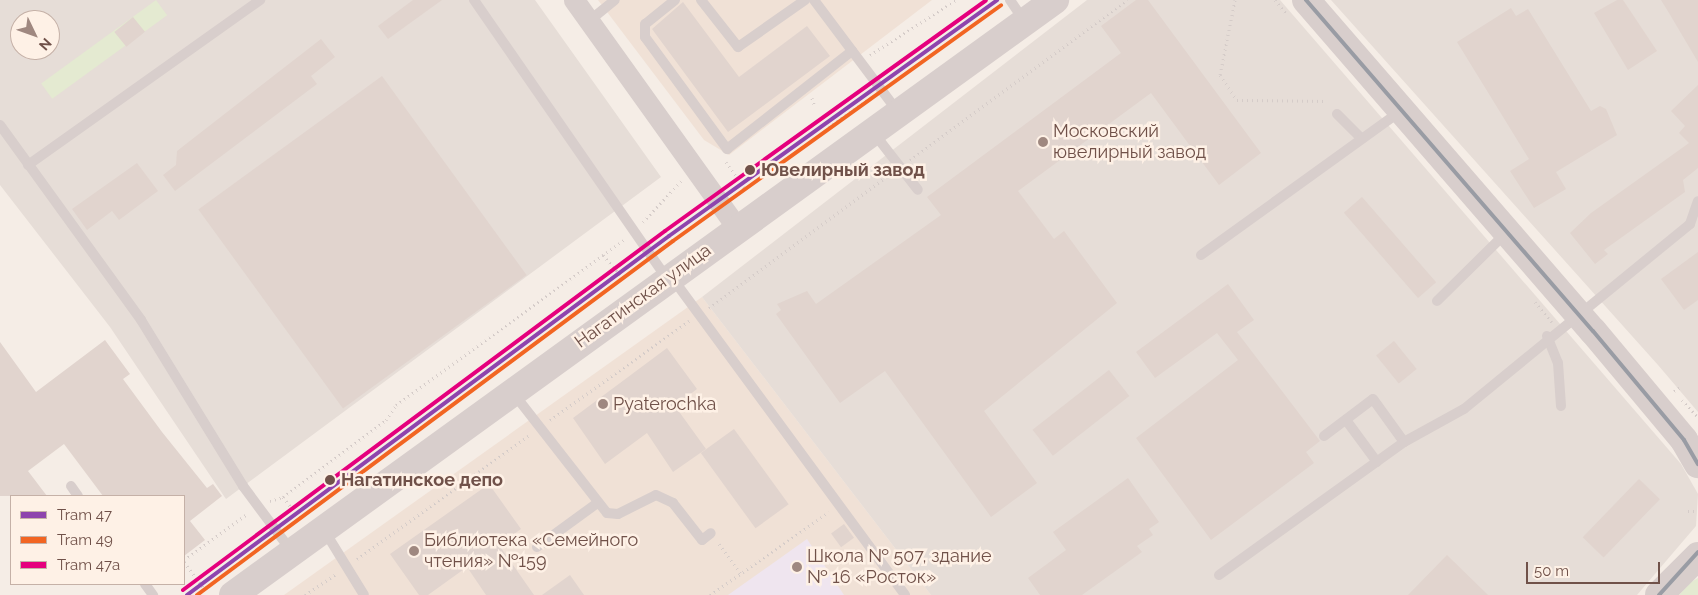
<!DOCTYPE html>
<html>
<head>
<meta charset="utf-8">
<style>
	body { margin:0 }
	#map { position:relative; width:1698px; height:595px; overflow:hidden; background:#f5ede6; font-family:Raleway,sans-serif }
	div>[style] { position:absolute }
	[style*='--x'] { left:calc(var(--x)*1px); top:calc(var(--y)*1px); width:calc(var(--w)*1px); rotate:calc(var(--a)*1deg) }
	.residential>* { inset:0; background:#f0e1d6 }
	.industrial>* { inset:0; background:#e6ddd7 }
	.education>* { inset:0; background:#efe5ef }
	.green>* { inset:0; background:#e4ead1; transform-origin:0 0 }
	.building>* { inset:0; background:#e1d4ce; transform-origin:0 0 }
	.path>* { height:3px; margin-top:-1.5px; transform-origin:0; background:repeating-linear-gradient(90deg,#d5ccc9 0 1px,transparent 0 5px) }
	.lane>* { height:10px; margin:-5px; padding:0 5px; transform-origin:5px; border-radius:5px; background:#d8cecc }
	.street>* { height:21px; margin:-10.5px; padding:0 10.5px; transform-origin:10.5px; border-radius:10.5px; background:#d8cecc }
	.secondary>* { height:28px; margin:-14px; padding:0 14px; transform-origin:14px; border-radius:14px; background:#d8cecc }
	.bus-1>* { height:4px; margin:-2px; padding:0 2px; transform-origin:2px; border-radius:2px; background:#999ca4 }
	.tram-1>* { height:4px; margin:-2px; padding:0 2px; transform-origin:2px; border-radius:2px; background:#8e44ad }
	.tram-2>* { height:4px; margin:-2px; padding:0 2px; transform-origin:2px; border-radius:2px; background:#f26522 }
	.tram-3>* { height:4px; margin:-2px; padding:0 2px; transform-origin:2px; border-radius:2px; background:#e5007d }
	.dots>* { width:14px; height:14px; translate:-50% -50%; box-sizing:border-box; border:2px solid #fef1e6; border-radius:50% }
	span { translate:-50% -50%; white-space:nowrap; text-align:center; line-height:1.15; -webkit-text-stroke:5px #fef1e6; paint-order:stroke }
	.poi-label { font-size:18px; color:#705149 }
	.left { translate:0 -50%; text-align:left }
	.stop-label { font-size:18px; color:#705149; font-weight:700 }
	.street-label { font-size:18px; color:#705149 }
	.legend { position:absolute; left:10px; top:495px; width:175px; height:90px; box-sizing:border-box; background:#fef1e6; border:1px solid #c5b1a7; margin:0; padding:6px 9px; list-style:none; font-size:15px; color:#705149 }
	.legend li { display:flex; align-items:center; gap:10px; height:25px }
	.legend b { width:25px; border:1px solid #c5b1a7 }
	.north { position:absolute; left:10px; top:10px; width:50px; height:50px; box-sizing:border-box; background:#fef1e6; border:1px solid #c5b1a7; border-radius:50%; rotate:132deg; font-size:14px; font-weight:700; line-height:20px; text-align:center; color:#705149 }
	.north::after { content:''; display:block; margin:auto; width:18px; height:22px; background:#9f8880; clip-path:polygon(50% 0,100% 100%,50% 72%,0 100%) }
	.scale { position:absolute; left:1526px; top:562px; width:134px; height:22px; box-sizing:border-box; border:2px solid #705149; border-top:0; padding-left:6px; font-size:15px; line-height:18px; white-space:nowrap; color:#705149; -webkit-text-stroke:4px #fef1e6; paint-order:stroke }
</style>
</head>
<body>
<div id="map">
	<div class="residential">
		<i style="clip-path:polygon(598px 0,932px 0,729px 155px,704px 140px)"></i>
		<i style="clip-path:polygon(702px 297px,931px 595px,284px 595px)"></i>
	</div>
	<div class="industrial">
		<i style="clip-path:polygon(evenodd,0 0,535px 0,661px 177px,226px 499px,110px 327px,0 185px,0 0,20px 20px,50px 20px,50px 50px,20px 50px,20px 20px)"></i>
		<i style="clip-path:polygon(1087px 0,1280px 0,1681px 464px,1698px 494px,1696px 526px,1637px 595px,931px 595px,702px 297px)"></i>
		<i style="clip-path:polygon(1331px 0,1698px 0,1698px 412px,1658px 365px)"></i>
	</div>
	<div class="education">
		<i style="clip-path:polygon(807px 539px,844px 595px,728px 595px)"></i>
	</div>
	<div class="green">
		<i style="left:156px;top:0;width:19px;height:142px;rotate:54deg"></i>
		<i style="clip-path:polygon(1698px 578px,1698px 595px,1679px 595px,1691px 582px)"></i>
	</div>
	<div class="building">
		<i style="clip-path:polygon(413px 0,442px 0,388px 39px,378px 26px)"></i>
		<i style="clip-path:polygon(1136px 0,1148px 0,1261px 153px,1219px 185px,1151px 93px,1018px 191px,1054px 239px,1064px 231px,1117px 303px,984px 411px,1037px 483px,991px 517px,885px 371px,840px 403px,776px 314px,781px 310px,777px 304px,807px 291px,816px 304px,941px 215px,927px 197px,1121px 53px,1101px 26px)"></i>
		<i style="clip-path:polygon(1617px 0,1623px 0,1657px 51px,1628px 70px,1594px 13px)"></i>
		<i style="clip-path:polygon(1661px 0,1698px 0,1698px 62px,1669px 13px)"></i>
		<i style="clip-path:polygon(683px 2px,739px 77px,807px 26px,830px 56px,728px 132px,652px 29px)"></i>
		<i style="clip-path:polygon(1511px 8px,1516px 16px,1528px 9px,1591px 111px,1600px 106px,1606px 109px,1617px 135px,1556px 172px,1566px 189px,1534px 208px,1510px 171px,1529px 159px,1457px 42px)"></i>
		<i style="left:133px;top:17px;width:19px;height:24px;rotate:51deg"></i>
		<i style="clip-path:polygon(321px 39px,335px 57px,311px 76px,317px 84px,175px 191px,163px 175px,176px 165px,177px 151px)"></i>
		<i style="left:382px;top:76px;width:246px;height:227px;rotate:54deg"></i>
		<i style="clip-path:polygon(1698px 85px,1698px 168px,1683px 180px,1685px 192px,1604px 250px,1608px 254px,1595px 264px,1570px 233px,1591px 213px,1689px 143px,1679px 133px,1685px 126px,1671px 111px)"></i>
		<i style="clip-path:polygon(137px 163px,158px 191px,119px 220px,112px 211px,87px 230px,72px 209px)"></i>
		<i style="left:1362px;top:197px;width:113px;height:24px;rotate:49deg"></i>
		<i style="clip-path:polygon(1698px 252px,1698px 300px,1684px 310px,1661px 279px)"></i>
		<i style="clip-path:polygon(1228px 284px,1254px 320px,1237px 332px,1320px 441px,1306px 452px,1314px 463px,1211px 540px,1136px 438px,1238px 360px,1217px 333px,1155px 378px,1136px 352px)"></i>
		<i style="clip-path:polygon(105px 340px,130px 374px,123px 379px,162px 432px,207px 488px,213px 484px,222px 496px,190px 521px,205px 540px,184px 556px,184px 496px,103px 496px,64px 444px,28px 471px,47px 496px,0 496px,0 342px,36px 392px)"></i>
		<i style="left:1394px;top:341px;width:36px;height:23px;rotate:51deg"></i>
		<i style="clip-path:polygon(667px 348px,697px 389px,675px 406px,706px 449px,673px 472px,647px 433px,605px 464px,573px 418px)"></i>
		<i style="left:1109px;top:370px;width:33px;height:97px;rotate:52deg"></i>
		<i style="left:734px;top:429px;width:93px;height:41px;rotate:54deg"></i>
		<i style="clip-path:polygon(1128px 478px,1159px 522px,1149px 529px,1153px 535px,1137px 546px,1142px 552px,1082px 595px,1040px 595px,1028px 578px,1066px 550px,1053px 532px)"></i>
		<i style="left:1639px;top:479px;width:29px;height:81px;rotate:44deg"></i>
		<i style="clip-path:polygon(489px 484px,521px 529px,499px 545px,534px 595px,486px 595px,467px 567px,428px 595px,419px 595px,390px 554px)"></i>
		<i style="left:844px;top:524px;width:17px;height:16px;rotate:54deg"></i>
		<i style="clip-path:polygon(1447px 555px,1488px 595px,1408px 595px)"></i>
		<i style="clip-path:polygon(570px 575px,584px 595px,542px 595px)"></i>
	</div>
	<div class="path">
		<i style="--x:1235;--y:0;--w:76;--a:101.3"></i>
		<i style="--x:1220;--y:75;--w:30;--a:56"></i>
		<i style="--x:1237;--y:100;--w:89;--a:0.6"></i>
		<i style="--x:1275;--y:0;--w:17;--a:50"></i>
		<i style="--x:870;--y:55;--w:102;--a:-32.6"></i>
		<i style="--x:812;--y:98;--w:9;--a:72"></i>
		<i style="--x:829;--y:127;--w:50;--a:-35.3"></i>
		<i style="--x:910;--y:160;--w:270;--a:-36.4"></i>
		<i style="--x:726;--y:162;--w:33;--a:55"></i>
		<i style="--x:643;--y:222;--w:56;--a:-47.2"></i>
		<i style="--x:603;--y:255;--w:30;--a:49"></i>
		<i style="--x:1535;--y:302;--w:26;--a:50"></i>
		<i style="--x:709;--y:308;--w:224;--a:-36.5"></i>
		<i style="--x:1674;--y:391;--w:9;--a:-32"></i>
		<i style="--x:1682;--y:400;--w:23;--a:47"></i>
		<i style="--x:550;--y:420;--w:171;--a:-35.5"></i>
		<i style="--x:283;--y:497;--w:28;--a:52"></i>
		<i style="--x:270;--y:501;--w:14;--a:-17"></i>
		<i style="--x:283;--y:497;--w:129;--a:-36.8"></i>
		<i style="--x:386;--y:420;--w:18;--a:-56"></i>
		<i style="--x:396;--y:405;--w:281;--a:-35.9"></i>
		<i style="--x:1688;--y:511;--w:10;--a:0"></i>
		<i style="--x:719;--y:544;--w:37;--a:54"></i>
		<i style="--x:357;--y:559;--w:214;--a:-35.7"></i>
		<i style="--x:184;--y:560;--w:78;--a:-36.1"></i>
		<i style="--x:184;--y:562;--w:34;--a:53"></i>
		<i style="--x:305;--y:595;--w:37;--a:-34"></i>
		<i style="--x:710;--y:595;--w:145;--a:-34.9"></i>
	</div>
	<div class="lane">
		<i style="--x:474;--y:0;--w:339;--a:55.3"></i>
		<i style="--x:675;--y:0;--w:38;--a:141"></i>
		<i style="--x:645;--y:24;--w:13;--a:90"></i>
		<i style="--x:645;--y:37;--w:139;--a:53.8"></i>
		<i style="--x:727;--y:149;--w:159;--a:-38.1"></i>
		<i style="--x:701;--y:0;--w:60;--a:51.8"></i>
		<i style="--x:738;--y:47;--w:82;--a:-35"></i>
		<i style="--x:814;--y:0;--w:140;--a:53.1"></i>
		<i style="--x:1010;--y:0;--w:27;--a:56"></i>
		<i style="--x:589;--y:21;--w:33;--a:-39"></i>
		<i style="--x:1337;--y:114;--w:35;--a:45"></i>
		<i style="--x:0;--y:125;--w:241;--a:54.1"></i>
		<i style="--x:141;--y:320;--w:195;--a:58.4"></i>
		<i style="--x:243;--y:486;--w:82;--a:53.4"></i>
		<i style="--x:873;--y:132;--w:73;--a:52.2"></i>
		<i style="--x:28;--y:165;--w:285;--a:-35.4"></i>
		<i style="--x:1201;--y:255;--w:246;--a:-35.8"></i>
		<i style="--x:673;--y:279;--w:392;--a:53.7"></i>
		<i style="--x:1437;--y:301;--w:97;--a:-44.6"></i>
		<i style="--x:1547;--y:336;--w:29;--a:68"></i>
		<i style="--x:1558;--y:363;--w:43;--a:86"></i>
		<i style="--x:514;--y:394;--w:151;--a:52"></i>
		<i style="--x:607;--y:513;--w:11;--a:5"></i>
		<i style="--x:618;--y:514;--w:42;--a:-26.6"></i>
		<i style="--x:656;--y:495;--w:19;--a:25"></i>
		<i style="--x:673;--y:503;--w:47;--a:51.9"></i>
		<i style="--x:702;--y:540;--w:11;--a:-38"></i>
		<i style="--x:1346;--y:420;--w:52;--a:53.6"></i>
		<i style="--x:1324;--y:436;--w:61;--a:-37.1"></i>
		<i style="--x:1373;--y:399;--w:53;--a:54.2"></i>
		<i style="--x:71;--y:486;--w:12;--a:55"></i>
		<i style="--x:324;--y:530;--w:76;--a:58.4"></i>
		<i style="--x:537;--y:547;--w:73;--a:-36.1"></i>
		<i style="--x:1219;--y:575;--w:228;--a:-35.7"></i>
		<i style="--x:1404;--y:442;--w:68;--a:-28.8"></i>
		<i style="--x:1464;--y:409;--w:292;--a:-39.3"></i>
		<i style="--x:1690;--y:224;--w:24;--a:-71"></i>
		<i style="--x:145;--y:584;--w:14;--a:54"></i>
	</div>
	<div class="street">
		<i style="--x:574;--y:0;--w:280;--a:54.4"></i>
	</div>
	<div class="secondary">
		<i style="--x:1306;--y:0;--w:438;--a:49.1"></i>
		<i style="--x:1593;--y:331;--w:142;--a:50.1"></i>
		<i style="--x:1684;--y:440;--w:28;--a:60"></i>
		<i style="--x:233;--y:595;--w:1015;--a:-35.9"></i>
		<i style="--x:1659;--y:595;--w:55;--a:-45"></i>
	</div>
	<div class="bus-1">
		<i style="--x:1306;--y:0;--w:438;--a:49.1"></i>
		<i style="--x:1593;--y:331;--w:142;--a:50.1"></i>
		<i style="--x:1684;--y:440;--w:28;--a:60"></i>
		<i style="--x:1659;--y:595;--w:58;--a:-47.8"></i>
	</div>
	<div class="tram-1">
		<i style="--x:187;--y:595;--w:601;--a:-36.68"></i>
		<i style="--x:669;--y:236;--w:404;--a:-35.7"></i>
	</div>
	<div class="tram-2">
		<i style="--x:197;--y:595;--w:593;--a:-36.64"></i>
		<i style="--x:673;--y:241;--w:404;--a:-35.7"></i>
	</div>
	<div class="tram-3">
		<i style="--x:183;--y:590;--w:601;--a:-36.68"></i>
		<i style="--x:665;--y:231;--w:395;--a:-35.7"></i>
	</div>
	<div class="dots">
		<i style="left:1043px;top:142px;background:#9f8880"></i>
		<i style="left:750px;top:170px;background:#705149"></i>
		<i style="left:603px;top:404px;background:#9f8880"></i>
		<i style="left:330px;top:480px;background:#705149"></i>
		<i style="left:414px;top:551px;background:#9f8880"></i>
		<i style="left:797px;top:567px;background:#9f8880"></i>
	</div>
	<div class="poi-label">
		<span class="left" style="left:1053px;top:142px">Московский<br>ювелирный завод</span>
		<span class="left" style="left:613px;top:404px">Pyaterochka</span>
		<span class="left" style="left:424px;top:551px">Библиотека «Семейного<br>чтения» №159</span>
		<span class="left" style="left:807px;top:567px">Школа № 507, здание<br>№ 16 «Росток»</span>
	</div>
	<div class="stop-label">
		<span class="left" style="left:761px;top:170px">Ювелирный завод</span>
		<span class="left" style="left:341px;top:480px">Нагатинское депо</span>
	</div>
	<div class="street-label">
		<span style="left:643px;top:296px;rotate:-36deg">Нагатинская улица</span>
	</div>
	<ul class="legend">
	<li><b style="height:6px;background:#8e44ad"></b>Tram 47</li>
	<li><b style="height:6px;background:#f26522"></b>Tram 49</li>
	<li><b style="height:6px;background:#e5007d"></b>Tram 47а</li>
	</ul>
	<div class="north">N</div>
	<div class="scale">50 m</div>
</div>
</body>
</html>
